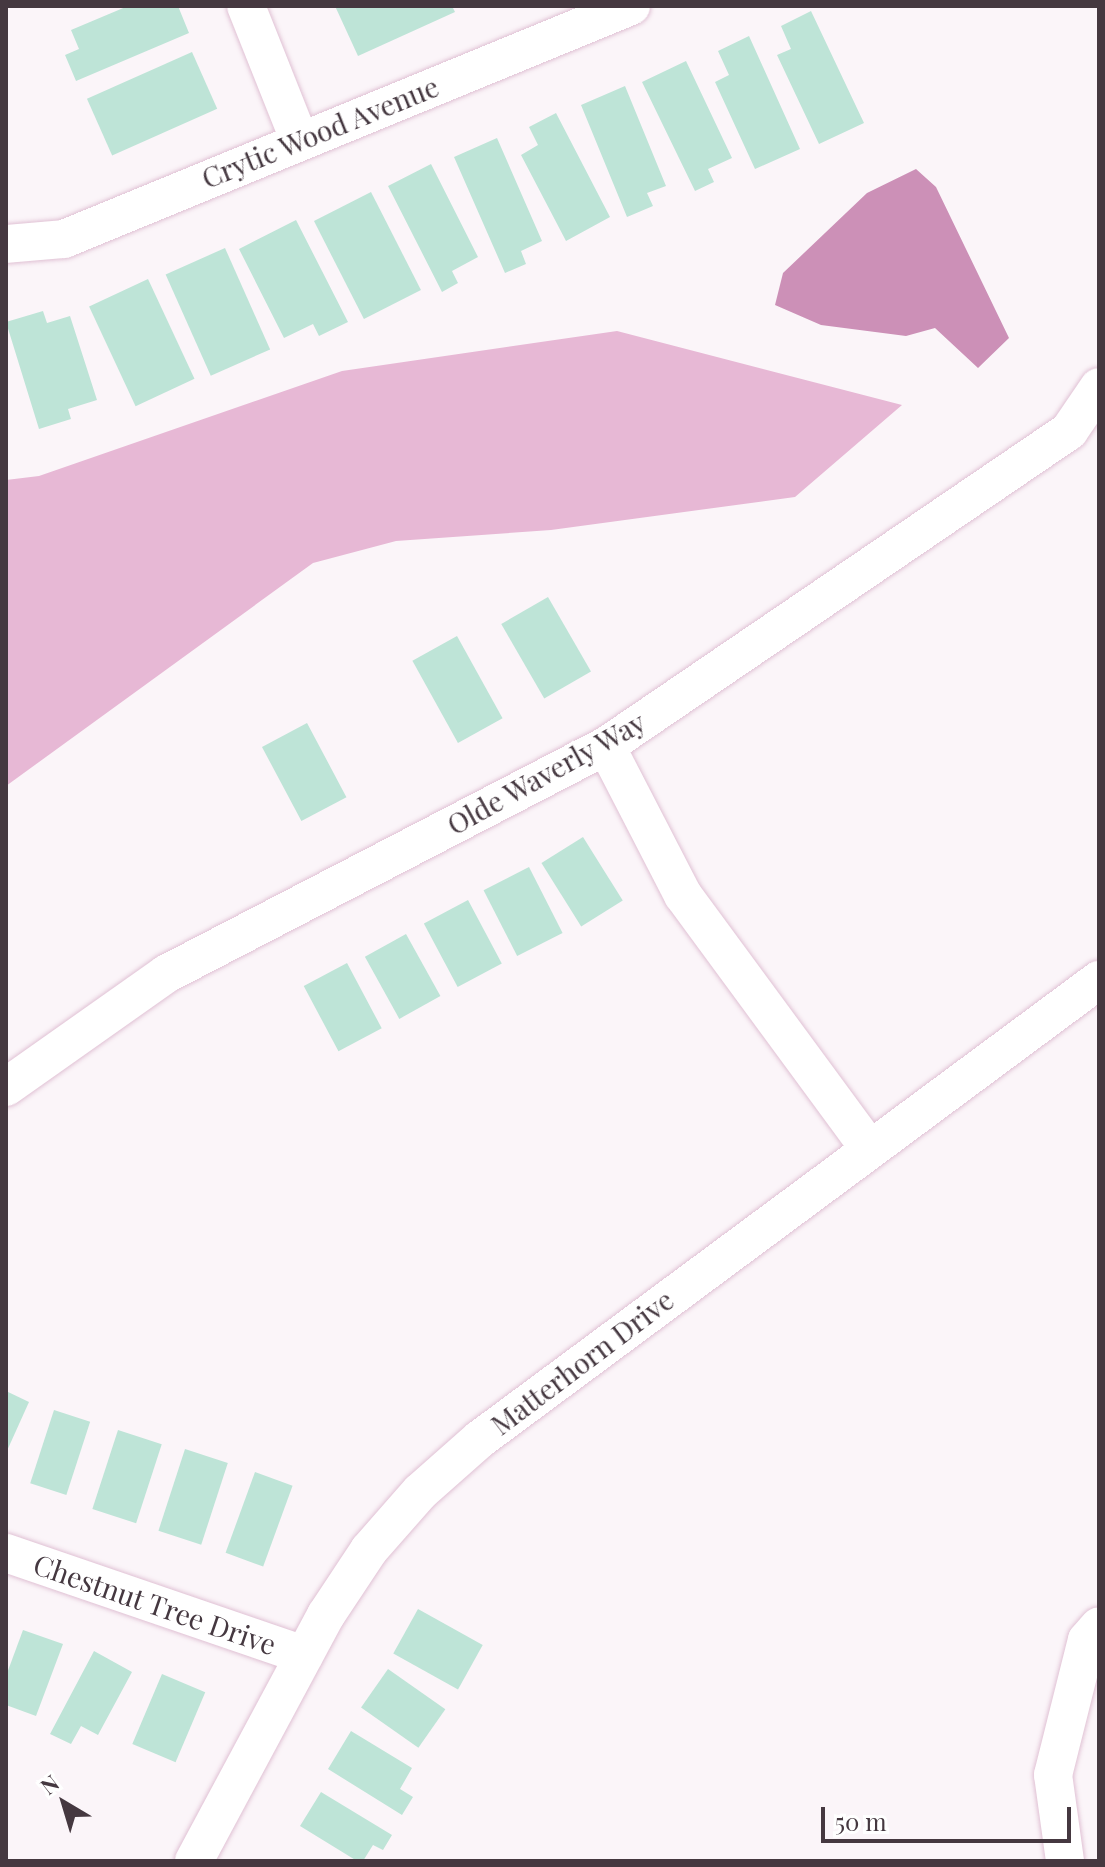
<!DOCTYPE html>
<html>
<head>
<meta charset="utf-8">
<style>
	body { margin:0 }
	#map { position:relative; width:1105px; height:1867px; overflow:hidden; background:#fbf5f9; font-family:"Playfair Display",serif }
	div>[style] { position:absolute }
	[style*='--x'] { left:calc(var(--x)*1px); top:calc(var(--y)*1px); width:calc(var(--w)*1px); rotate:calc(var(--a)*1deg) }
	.green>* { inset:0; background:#e7b8d5 }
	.water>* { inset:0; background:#cc90b7 }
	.building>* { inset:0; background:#bee4d7; transform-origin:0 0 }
	.roads { filter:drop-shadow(0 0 2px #e0c1d4) drop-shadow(0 0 2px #e0c1d4) }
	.minor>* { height:38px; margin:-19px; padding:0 19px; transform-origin:19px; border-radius:19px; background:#fff }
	span { translate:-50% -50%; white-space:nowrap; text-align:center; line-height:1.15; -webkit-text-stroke:6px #fff; paint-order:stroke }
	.street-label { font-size:28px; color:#453840 }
	.frame { position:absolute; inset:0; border:8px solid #453840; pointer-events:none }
	.north { position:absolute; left:24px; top:1763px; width:80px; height:80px; -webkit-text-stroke:6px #fff; paint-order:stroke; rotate:322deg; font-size:22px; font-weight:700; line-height:32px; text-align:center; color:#453840 }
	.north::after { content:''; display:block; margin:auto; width:28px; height:36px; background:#453840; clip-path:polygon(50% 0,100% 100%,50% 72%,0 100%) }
	.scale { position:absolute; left:821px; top:1807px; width:250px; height:36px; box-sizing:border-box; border:4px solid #453840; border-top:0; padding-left:10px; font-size:24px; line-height:28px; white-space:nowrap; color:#453840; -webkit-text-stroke:6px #fff; paint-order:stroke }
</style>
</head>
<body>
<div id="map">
	<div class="green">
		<i style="clip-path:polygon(617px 331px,902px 405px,795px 497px,551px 530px,396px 541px,313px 563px,6px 786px,6px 480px,39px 476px,342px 371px)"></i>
	</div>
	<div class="water">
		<i style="clip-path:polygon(916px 169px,936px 187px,1009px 338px,978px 368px,935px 328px,906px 336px,821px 325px,775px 305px,783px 273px,867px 193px)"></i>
	</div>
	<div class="building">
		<i style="clip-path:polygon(128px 6px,178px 6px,189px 33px,76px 81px,65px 55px,79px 49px,71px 30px)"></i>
		<i style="clip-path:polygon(335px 6px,452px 6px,455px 12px,358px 56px)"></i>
		<i style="clip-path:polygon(811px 11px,864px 123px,819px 144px,777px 55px,791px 49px,781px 26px)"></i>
		<i style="clip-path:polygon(749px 36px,800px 149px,755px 169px,715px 82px,729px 75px,718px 51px)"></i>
		<i style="left:192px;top:52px;width:62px;height:115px;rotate:66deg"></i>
		<i style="clip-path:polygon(686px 61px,732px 158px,708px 169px,714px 182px,695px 191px,642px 82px)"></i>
		<i style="clip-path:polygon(625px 86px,666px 186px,647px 193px,653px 206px,627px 217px,581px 105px)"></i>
		<i style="clip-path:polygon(556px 113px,610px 217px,566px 241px,521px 155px,538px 145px,529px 127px)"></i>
		<i style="clip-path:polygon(497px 138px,542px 241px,521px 251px,526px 264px,505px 273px,454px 157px)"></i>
		<i style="clip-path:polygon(431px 164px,478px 257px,452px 271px,458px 283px,442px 292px,388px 186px)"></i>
		<i style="left:371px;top:192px;width:110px;height:64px;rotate:63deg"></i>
		<i style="clip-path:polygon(296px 220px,348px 322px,319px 336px,313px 324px,284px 338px,239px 249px)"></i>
		<i style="left:225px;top:248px;width:111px;height:65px;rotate:66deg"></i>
		<i style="left:148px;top:279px;width:110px;height:65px;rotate:65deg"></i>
		<i style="clip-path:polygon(43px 311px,47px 323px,70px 316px,97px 400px,68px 409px,71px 419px,39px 429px,6px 322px)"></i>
		<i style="left:548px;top:597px;width:86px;height:54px;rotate:60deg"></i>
		<i style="left:457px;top:636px;width:94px;height:51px;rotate:61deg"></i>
		<i style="left:307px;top:723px;width:84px;height:51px;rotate:62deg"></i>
		<i style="left:583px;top:837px;width:75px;height:49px;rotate:58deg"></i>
		<i style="left:529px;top:867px;width:74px;height:51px;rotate:63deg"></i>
		<i style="left:468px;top:900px;width:72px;height:50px;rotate:62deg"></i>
		<i style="left:406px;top:934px;width:71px;height:47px;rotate:61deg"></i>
		<i style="left:347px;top:963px;width:74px;height:49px;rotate:62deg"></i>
		<i style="clip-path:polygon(6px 1391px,29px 1402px,6px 1453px)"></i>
		<i style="left:54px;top:1410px;width:38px;height:77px;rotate:18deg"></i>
		<i style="left:118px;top:1430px;width:46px;height:83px;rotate:18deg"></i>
		<i style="left:185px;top:1449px;width:45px;height:86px;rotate:18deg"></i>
		<i style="left:255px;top:1472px;width:40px;height:86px;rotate:20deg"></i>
		<i style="left:418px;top:1609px;width:74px;height:51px;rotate:29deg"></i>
		<i style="clip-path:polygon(23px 1630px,63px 1644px,36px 1716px,6px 1705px,6px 1676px)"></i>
		<i style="clip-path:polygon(94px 1651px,132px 1672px,98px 1735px,81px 1726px,71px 1744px,50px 1734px)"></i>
		<i style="left:388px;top:1669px;width:70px;height:47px;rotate:35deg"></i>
		<i style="left:162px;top:1674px;width:47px;height:76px;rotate:23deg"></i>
		<i style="clip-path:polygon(351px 1731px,412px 1768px,400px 1789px,413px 1797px,402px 1815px,328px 1769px)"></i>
		<i style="clip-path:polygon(321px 1792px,392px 1835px,383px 1850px,373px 1845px,363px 1861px,357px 1861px,300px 1826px)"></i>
	</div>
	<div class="roads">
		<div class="minor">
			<i style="--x:246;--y:6;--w:143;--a:68.3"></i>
			<i style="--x:6;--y:244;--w:58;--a:-4.9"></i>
			<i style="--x:64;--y:239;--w:613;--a:-22.34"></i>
			<i style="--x:606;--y:746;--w:168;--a:62.7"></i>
			<i style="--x:683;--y:895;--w:313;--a:53.7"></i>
			<i style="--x:6;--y:1087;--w:196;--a:-35.2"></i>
			<i style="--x:166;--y:974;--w:496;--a:-27.4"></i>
			<i style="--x:606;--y:746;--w:560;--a:-34.23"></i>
			<i style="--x:1069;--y:431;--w:53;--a:-55.7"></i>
			<i style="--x:6;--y:1553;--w:315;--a:18.9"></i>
			<i style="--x:194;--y:1861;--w:279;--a:-61.8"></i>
			<i style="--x:326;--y:1615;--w:78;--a:-56.5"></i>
			<i style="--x:369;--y:1550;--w:77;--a:-48.7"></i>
			<i style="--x:420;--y:1492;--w:80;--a:-41.5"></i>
			<i style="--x:480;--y:1439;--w:771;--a:-36.56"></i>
			<i style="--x:1065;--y:1861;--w:87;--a:-97.9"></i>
			<i style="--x:1053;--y:1775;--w:139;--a:-75.9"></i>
			<i style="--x:1087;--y:1640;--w:18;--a:-49"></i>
		</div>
	</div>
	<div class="street-label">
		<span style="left:320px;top:132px;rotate:-22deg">Crytic Wood Avenue</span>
		<span style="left:546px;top:773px;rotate:-29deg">Olde Waverly Way</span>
		<span style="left:582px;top:1362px;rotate:-37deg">Matterhorn Drive</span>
		<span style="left:155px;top:1604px;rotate:19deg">Chestnut Tree Drive</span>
	</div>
	<div class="frame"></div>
	<div class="north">N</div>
	<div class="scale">50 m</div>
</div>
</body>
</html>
